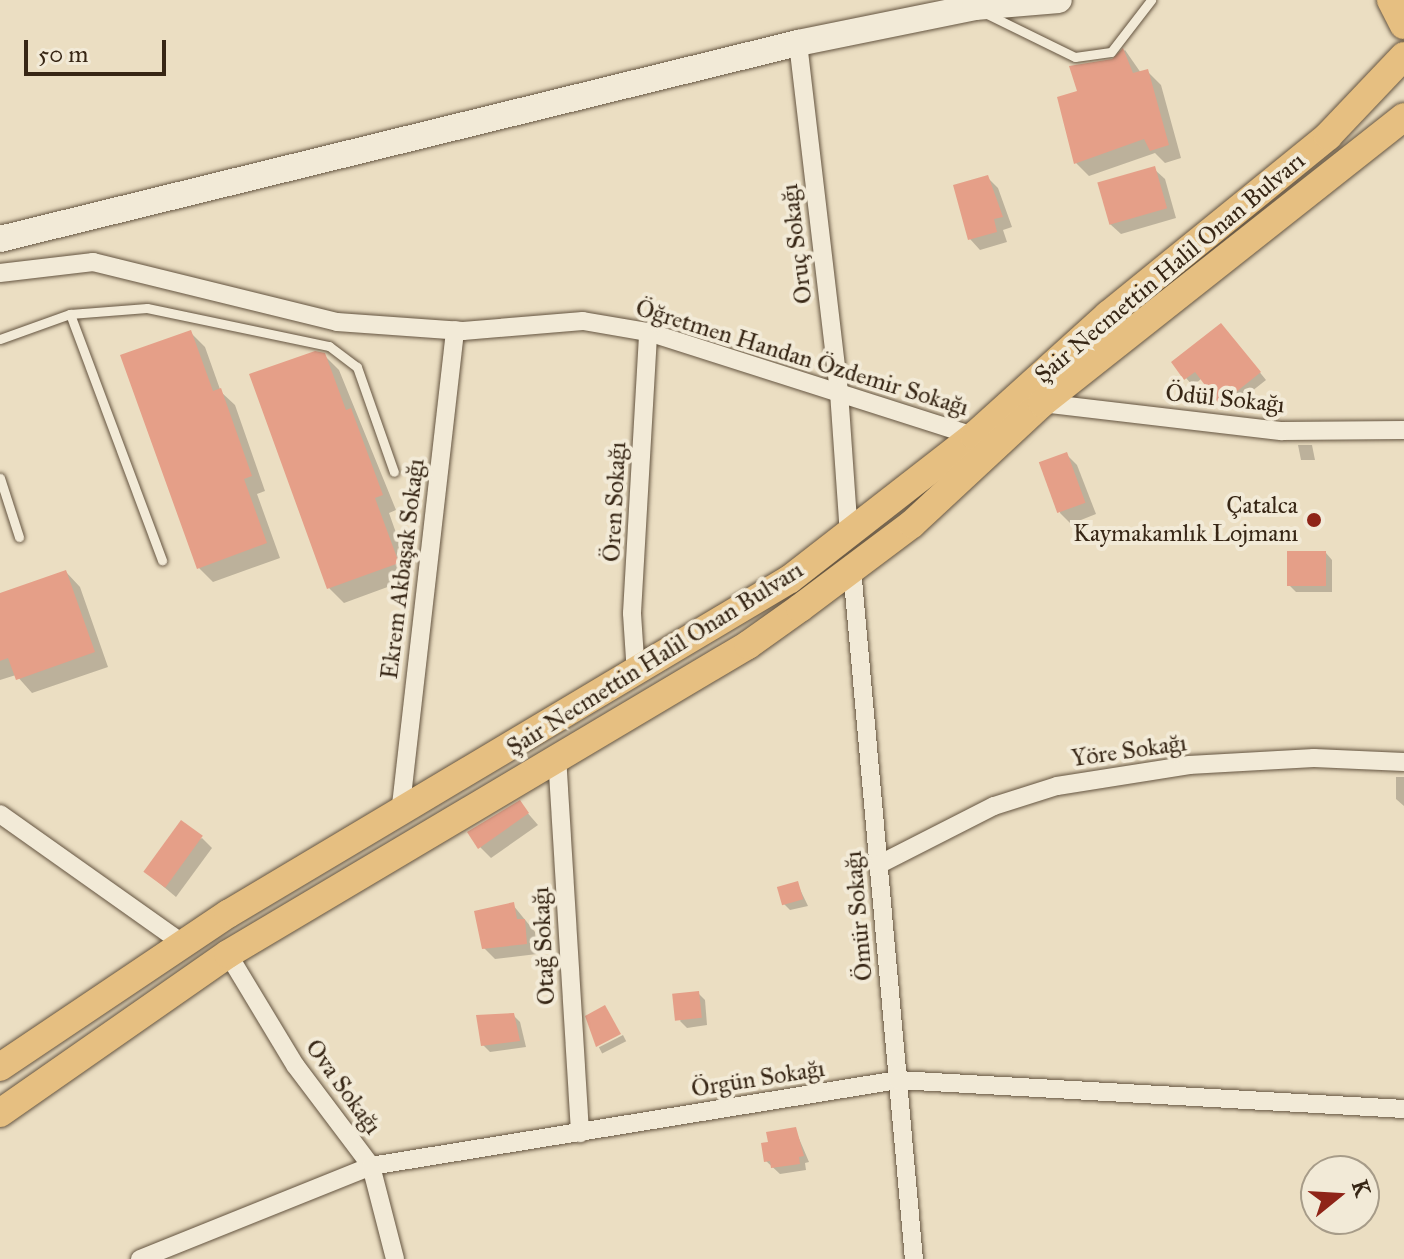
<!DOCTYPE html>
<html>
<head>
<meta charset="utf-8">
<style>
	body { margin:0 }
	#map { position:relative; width:1404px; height:1259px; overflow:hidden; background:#ebdec2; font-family:"IM FELL Great Primer",serif }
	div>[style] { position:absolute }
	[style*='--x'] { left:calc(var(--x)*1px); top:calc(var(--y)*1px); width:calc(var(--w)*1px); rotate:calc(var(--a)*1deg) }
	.shadow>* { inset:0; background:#0003; transform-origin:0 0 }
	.building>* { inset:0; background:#e59f88; transform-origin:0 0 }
	.roads { filter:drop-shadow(0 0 2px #645440) drop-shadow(0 0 2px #645440) }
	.lane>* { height:9px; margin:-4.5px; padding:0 4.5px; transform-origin:4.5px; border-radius:4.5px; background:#f2ead7 }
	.street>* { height:18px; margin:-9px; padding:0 9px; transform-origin:9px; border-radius:9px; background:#f2ead7 }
	.secondary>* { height:26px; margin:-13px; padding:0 13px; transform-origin:13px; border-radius:13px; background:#f2ead7 }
	.primary>* { height:28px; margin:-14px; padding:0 14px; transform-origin:14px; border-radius:14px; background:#e6bf81 }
	.dots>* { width:22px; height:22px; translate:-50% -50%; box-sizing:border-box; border:4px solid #f2ead7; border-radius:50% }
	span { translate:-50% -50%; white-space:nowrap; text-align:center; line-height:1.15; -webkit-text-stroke:8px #f2ead7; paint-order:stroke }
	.street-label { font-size:24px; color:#372615 }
	.poi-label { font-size:24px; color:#372615 }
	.right { translate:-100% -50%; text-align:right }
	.north { position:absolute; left:1300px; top:1155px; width:80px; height:80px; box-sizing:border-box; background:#f2ead7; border:2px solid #a79c89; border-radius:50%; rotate:72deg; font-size:22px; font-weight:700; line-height:32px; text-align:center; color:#372615 }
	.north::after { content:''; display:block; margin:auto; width:28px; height:36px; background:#8f2418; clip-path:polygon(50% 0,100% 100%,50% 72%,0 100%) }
	.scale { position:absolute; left:24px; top:40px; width:142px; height:36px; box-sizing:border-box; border:4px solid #372615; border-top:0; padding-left:10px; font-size:24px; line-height:28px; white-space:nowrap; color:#372615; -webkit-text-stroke:6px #f2ead7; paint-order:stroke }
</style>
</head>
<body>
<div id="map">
	<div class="shadow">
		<i style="clip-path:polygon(1125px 50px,1141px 73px,1147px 71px,1161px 85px,1181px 158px,1165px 163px,1155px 153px,1089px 176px,1076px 163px,1080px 93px)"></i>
		<i style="clip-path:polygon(1154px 169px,1165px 179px,1176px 218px,1121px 234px,1110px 224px)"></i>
		<i style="clip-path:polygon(987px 177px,998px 188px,1012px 227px,1003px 230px,1007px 242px,980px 250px,970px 239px)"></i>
		<i style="clip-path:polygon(190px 332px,205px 347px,221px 392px,235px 405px,265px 491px,257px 494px,280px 558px,213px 582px,199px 568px)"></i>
		<i style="clip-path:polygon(1228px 333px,1266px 380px,1228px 410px,1202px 378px,1193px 386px,1173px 363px)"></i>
		<i style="clip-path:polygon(324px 355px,339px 370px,396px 510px,389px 513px,412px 578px,344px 603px,329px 588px)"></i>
		<i style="clip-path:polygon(1298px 445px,1312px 445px,1315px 460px,1301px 460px)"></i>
		<i style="clip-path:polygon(1066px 454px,1077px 465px,1096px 514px,1071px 524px,1060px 513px)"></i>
		<i style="clip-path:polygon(1326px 553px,1332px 560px,1332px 592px,1296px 592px,1289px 585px)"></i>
		<i style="clip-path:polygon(66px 572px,80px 587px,108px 667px,32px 693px,16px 675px,0 680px,0 595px)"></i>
		<i style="clip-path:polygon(1396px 777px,1404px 777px,1404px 806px,1396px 799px)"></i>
		<i style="clip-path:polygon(519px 803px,538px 825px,491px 858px,480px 847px)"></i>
		<i style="clip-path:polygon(202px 838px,212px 848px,176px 897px,146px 872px)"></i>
		<i style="clip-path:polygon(797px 883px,808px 906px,790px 910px,783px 903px)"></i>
		<i style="clip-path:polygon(513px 905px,535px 932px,537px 954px,495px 959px,484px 948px)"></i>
		<i style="clip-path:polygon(698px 993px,705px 1000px,707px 1025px,687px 1028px,680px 1021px)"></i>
		<i style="clip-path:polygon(513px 1015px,520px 1022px,526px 1047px,490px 1052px,483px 1045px)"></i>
		<i style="left:623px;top:1035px;width:7px;height:27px;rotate:63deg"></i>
		<i style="clip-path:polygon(795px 1129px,809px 1162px,805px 1163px,806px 1170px,780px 1174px,766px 1161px)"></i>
	</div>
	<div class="building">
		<i style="clip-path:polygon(1123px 48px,1133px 73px,1148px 69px,1169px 145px,1150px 151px,1144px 139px,1074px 164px,1057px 97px,1077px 91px,1069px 66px,1112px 59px)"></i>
		<i style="left:1155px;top:166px;width:44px;height:60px;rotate:74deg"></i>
		<i style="clip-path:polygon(988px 175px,1003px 217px,994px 219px,997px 232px,968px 240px,953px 185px)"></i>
		<i style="clip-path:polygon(1221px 323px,1261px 372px,1220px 405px,1195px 372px,1184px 380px,1171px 362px)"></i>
		<i style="clip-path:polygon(191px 330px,213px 391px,221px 388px,252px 476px,244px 479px,267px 543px,197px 569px,120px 355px)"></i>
		<i style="clip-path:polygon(315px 351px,325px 353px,346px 410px,351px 408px,383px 495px,375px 498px,399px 563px,327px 589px,249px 374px)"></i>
		<i style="left:1067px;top:452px;width:54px;height:30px;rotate:70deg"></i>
		<i style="left:1287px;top:551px;width:39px;height:35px"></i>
		<i style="clip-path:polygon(66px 570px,95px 652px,16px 680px,8px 658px,0 661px,0 593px)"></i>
		<i style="clip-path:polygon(520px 800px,529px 813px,478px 849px,467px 832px)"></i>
		<i style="left:181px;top:820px;width:27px;height:64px;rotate:36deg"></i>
		<i style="left:798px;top:881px;width:19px;height:22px;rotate:74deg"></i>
		<i style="clip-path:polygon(514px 902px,517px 919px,525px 919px,527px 944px,482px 949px,474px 911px)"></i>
		<i style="left:699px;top:991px;width:27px;height:27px;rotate:84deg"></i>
		<i style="clip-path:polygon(605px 1005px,621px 1034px,596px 1047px,585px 1016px)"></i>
		<i style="clip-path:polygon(514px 1013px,520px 1041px,481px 1046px,476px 1015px)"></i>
		<i style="clip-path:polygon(796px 1127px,804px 1156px,799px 1157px,800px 1164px,771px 1168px,770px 1161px,764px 1162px,761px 1143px,768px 1142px,766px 1132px)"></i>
	</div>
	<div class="roads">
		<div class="lane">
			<i style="--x:985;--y:13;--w:100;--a:26.1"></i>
			<i style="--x:1075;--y:57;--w:36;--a:-8"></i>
			<i style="--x:1111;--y:52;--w:66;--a:-52.4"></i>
			<i style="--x:70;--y:314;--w:263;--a:69.5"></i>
			<i style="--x:0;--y:339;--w:74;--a:-19.7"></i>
			<i style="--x:70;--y:314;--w:77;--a:-4.5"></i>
			<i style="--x:147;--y:308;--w:186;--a:11.8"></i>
			<i style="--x:329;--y:346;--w:35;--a:37"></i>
			<i style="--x:357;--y:367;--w:111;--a:70.6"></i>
			<i style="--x:0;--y:478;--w:62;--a:72.1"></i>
		</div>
		<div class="street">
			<i style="--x:798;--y:43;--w:351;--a:83.3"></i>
			<i style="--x:839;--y:392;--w:143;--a:86"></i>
			<i style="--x:0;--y:273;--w:94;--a:-6.7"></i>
			<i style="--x:93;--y:262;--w:251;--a:13.8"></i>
			<i style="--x:337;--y:322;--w:126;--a:4.1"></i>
			<i style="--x:463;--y:331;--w:120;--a:-4.8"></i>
			<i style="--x:583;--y:321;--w:66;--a:9.6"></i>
			<i style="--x:648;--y:332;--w:342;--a:17.7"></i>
			<i style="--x:1042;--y:403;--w:242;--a:6.7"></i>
			<i style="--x:1282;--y:431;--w:122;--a:-0.5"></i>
			<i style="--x:852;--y:569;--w:693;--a:84.87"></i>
			<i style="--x:636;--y:674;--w:61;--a:-93.8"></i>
			<i style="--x:632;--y:613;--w:281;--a:-86.7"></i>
			<i style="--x:557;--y:756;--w:378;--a:86.5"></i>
			<i style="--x:0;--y:814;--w:223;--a:35.3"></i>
			<i style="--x:400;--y:814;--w:487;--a:-83.5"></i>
			<i style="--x:878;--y:865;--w:130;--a:-27"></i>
			<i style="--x:994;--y:806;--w:66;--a:-17.6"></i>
			<i style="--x:1057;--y:786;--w:134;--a:-9"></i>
			<i style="--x:1189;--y:765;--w:125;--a:-3.2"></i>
			<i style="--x:1314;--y:758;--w:90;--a:2.5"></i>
			<i style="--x:228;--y:954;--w:130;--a:58.9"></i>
			<i style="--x:295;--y:1065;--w:126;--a:53"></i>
			<i style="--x:371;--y:1166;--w:96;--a:75.5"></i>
			<i style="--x:140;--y:1259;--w:249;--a:-21.9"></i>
			<i style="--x:371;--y:1166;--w:534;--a:-9.27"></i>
			<i style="--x:898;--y:1080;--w:507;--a:3.28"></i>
		</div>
		<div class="secondary">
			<i style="--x:0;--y:239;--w:822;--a:-13.8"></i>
			<i style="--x:798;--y:43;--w:181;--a:-11.5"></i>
			<i style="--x:975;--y:7;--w:84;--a:-4.8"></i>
		</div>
		<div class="primary">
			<i style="--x:1391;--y:0;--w:28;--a:63"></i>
			<i style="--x:0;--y:1067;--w:275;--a:-33.9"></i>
			<i style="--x:228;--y:914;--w:654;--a:-30.8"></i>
			<i style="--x:790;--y:579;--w:233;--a:-37.9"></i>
			<i style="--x:974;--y:436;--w:181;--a:-42.1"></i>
			<i style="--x:1108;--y:315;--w:284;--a:-39.1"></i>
			<i style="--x:1328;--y:136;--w:110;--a:-46.5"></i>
			<i style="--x:0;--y:1113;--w:278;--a:-34.9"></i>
			<i style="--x:228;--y:954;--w:605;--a:-30.72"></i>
			<i style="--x:748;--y:645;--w:64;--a:-35.4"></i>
			<i style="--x:800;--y:608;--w:140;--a:-36.9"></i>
			<i style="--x:912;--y:524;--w:178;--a:-42.9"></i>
			<i style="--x:1042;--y:403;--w:461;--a:-38.3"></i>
		</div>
	</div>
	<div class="dots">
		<i style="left:1314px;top:520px;background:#8f2418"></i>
	</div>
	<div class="street-label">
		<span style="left:797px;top:244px;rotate:-97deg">Oruç Sokağı</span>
		<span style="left:1170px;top:268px;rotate:-40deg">Şair Necmettin Halil Onan Bulvarı</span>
		<span style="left:802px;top:358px;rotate:17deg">Öğretmen Handan Özdemir Sokağı</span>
		<span style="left:1225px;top:399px;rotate:6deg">Ödül Sokağı</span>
		<span style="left:615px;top:502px;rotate:-87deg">Ören Sokağı</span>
		<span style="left:403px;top:569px;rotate:-83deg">Ekrem Akbaşak Sokağı</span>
		<span style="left:655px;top:659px;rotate:-32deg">Şair Necmettin Halil Onan Bulvarı</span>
		<span style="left:1129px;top:751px;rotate:-8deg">Yöre Sokağı</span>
		<span style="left:859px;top:916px;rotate:-95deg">Ömür Sokağı</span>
		<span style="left:544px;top:946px;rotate:-93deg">Otağ Sokağı</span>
		<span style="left:758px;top:1079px;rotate:-9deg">Örgün Sokağı</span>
		<span style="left:343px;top:1087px;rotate:54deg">Ova Sokağı</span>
	</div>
	<div class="poi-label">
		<span class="right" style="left:1298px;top:520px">Çatalca<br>Kaymakamlık Lojmanı</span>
	</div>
	<div class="north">K</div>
	<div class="scale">50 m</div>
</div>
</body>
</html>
